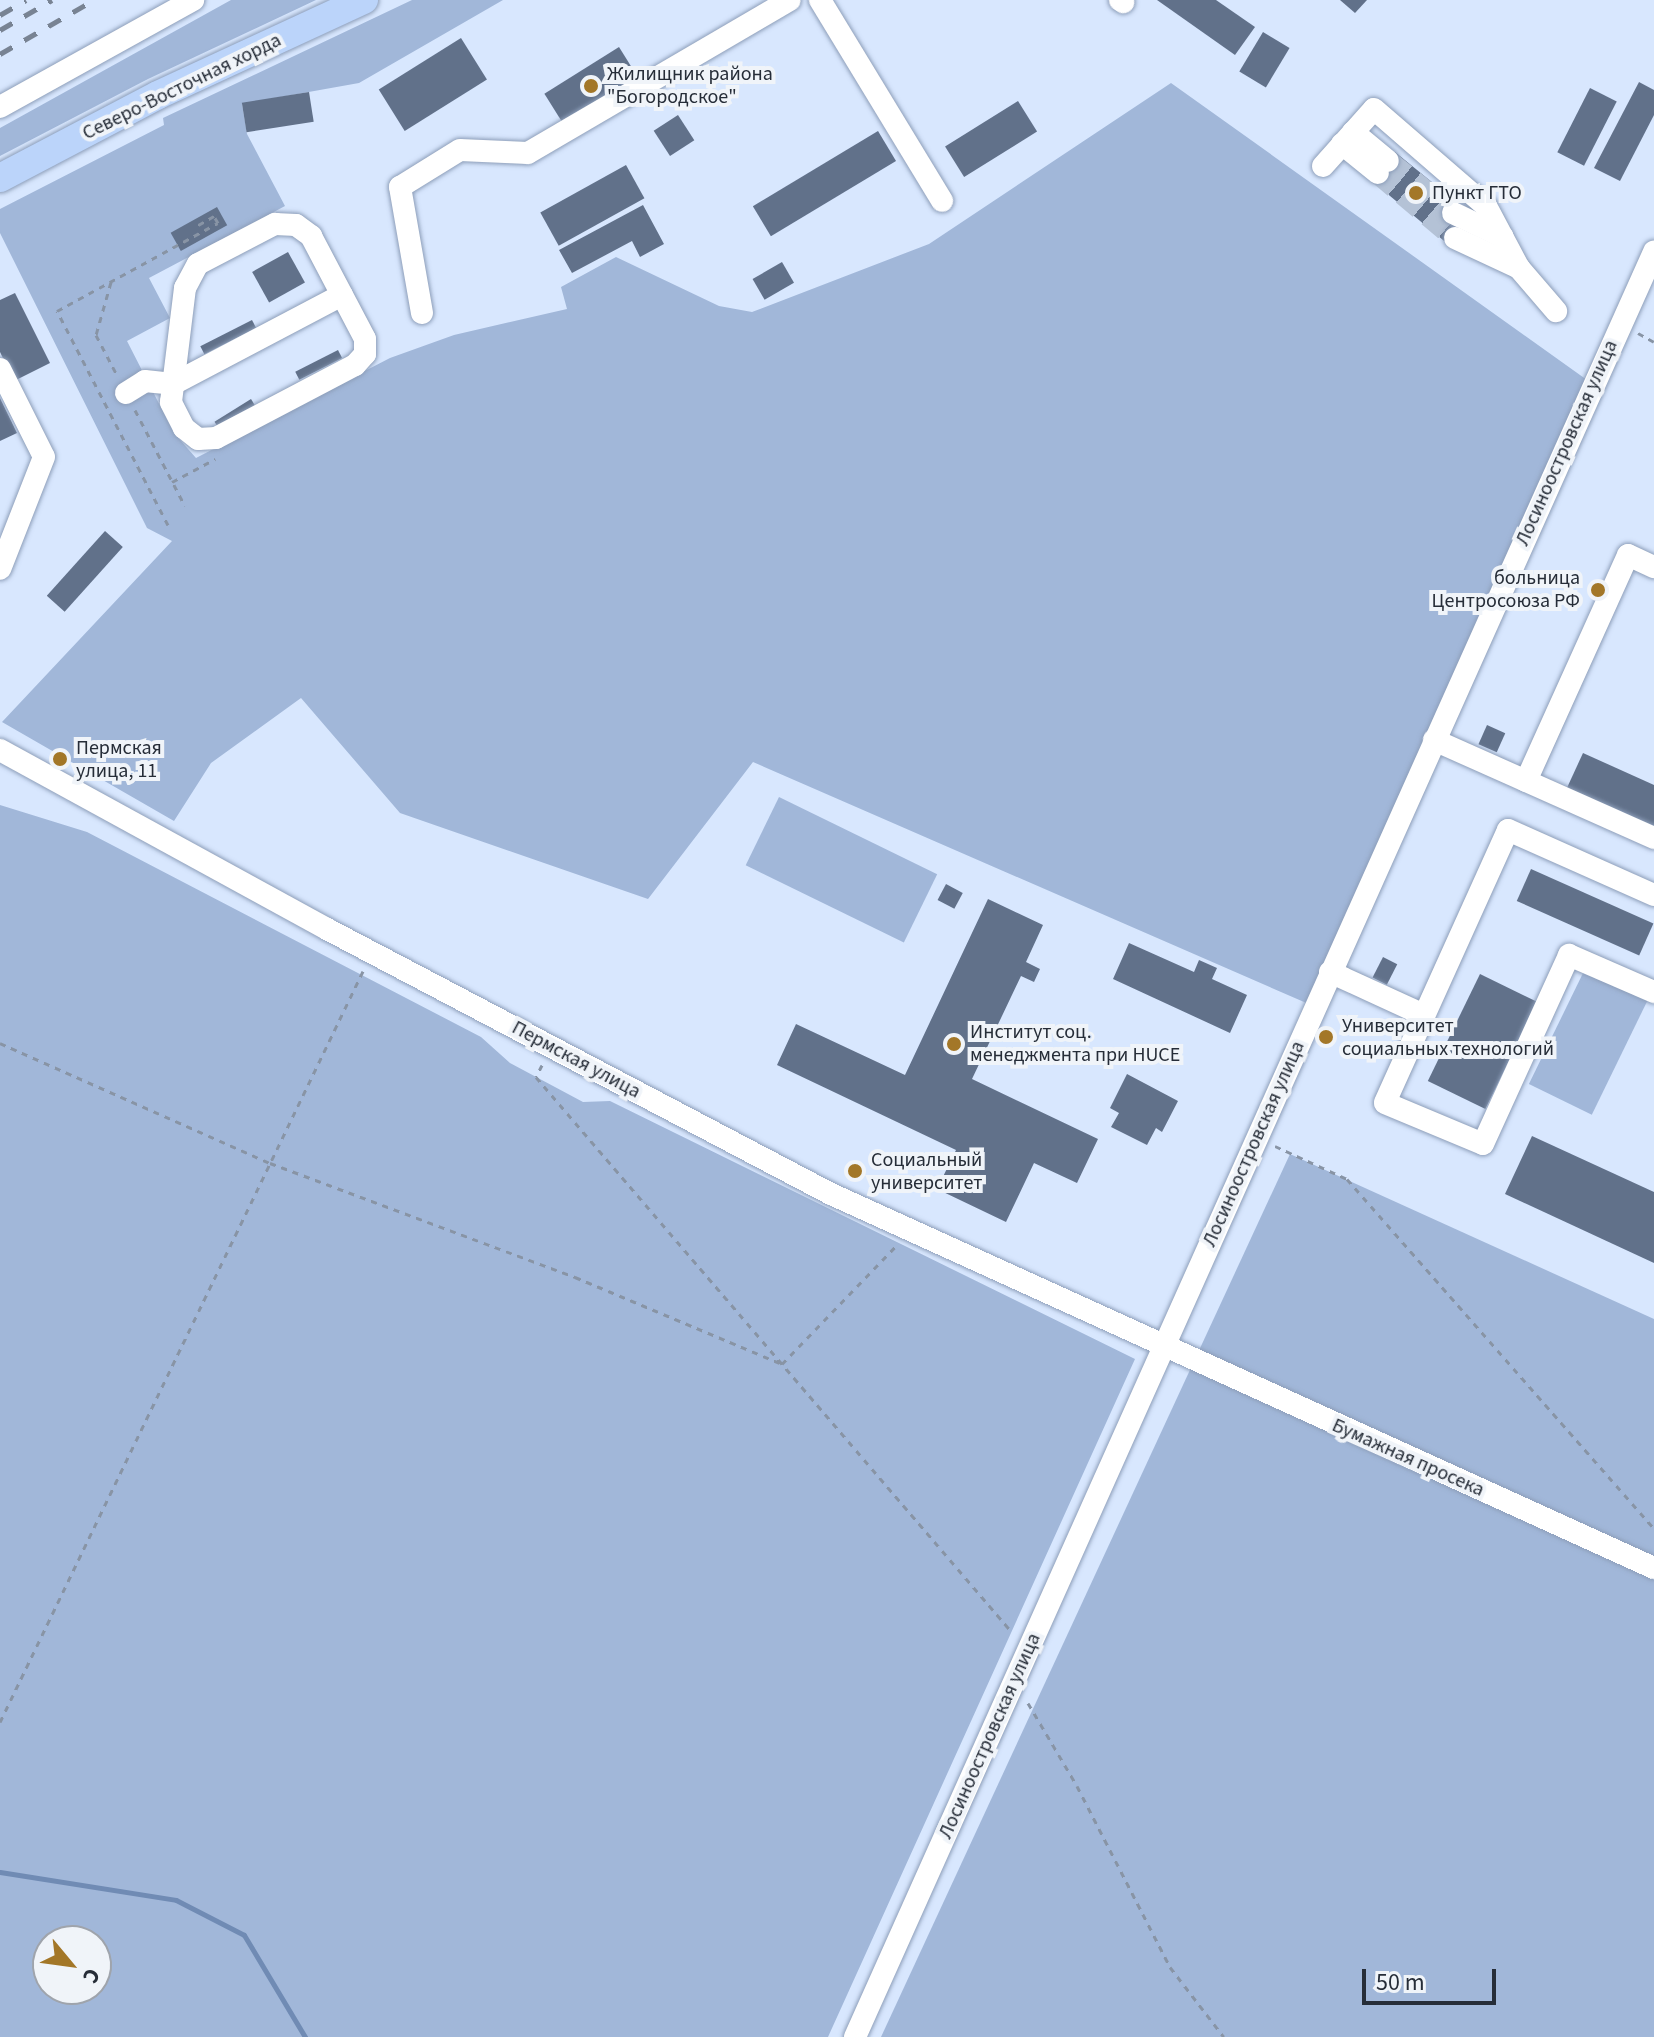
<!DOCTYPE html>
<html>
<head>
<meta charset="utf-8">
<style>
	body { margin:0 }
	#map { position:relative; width:1654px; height:2037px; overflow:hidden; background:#d8e7fe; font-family:"Source Sans 3",sans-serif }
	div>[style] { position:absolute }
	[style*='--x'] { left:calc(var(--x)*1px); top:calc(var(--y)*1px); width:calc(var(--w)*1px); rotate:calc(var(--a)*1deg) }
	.green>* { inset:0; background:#a1b7d9; transform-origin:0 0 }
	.stream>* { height:5px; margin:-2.5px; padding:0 2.5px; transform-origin:2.5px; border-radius:2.5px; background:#708bb4 }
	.building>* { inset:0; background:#61718a; transform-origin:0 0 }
	.minor-tunnel>* { height:22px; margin-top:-11px; transform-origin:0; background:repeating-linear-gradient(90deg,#b4c2d6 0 22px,transparent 0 33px) }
	.path>* { height:3px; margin-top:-1.5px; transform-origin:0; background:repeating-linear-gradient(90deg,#8894a5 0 6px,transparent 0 12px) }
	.roads { filter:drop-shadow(0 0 2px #8d9eb9) drop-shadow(0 0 2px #8d9eb9) }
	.minor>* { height:22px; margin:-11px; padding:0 11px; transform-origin:11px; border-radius:11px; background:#fff }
	.major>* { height:28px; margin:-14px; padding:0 14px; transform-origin:14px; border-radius:14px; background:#bbd4fa }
	.rail>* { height:5px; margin-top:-2.5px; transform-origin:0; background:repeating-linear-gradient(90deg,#788393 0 14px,transparent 0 28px) }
	.dots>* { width:22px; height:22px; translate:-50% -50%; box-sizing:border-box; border:4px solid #f0f4f9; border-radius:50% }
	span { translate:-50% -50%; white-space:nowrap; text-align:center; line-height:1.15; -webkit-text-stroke:8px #f0f4f9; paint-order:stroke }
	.poi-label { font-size:20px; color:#262d38 }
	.left { translate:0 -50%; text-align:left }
	.right { translate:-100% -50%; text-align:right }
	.street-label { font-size:20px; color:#262d38 }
	.north { position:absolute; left:32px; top:1925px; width:80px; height:80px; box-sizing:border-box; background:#f0f4f9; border:2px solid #9fa4ac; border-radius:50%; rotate:119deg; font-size:22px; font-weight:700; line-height:32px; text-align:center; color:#262d38 }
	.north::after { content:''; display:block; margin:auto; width:28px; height:36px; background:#a37728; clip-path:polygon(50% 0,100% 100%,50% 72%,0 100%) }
	.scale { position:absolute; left:1362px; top:1969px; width:134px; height:36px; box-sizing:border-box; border:4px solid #262d38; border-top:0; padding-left:10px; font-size:24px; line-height:28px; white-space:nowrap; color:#262d38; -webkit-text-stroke:6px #f0f4f9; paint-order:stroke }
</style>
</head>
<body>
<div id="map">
	<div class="green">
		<i style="clip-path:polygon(231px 0,316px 0,148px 79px,0 156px,0 128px)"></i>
		<i style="clip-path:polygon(412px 0,503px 0,359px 83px,242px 104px,247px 134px,285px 206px,149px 278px,170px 318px,127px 341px,174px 433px,196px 458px,390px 358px,454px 335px,567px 309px,561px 287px,616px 257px,719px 306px,752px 312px,929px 244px,1171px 83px,1587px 380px,1311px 1005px,753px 762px,648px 899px,400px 813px,301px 698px,211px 763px,174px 821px,2px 722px,172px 541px,147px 528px,0 233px,0 209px,164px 125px,163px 118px)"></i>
		<i style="left:779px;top:797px;width:176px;height:76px;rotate:26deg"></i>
		<i style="clip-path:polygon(evenodd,0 805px,87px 832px,481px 1037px,510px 1063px,583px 1102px,610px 1101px,1135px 1359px,828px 2037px,0 2037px,0 805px,96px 1941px,96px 1989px,48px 1989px,48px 1941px,96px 1941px)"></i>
		<i style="left:1585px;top:969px;width:70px;height:128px;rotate:26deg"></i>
		<i style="clip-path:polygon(1290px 1154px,1654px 1319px,1654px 2037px,881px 2037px)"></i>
	</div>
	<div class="stream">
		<i style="--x:0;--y:1872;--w:178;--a:9"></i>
		<i style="--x:176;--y:1900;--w:76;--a:27.2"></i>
		<i style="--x:244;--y:1935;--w:119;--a:59.1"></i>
	</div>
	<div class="building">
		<i style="clip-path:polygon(1157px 0,1216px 0,1255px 27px,1235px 55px)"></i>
		<i style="clip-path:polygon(1340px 0,1367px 0,1355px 13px)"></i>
		<i style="left:1263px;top:32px;width:31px;height:46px;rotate:31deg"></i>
		<i style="left:461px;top:38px;width:49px;height:97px;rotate:58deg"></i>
		<i style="left:619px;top:47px;width:40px;height:88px;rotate:58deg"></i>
		<i style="clip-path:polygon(1639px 82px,1654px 90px,1654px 115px,1620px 181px,1594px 168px)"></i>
		<i style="left:1590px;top:88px;width:30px;height:72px;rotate:27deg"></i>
		<i style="left:309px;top:92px;width:30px;height:68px;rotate:81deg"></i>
		<i style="left:1018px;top:101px;width:36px;height:86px;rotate:58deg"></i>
		<i style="left:678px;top:115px;width:30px;height:29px;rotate:57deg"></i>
		<i style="left:878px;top:131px;width:35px;height:146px;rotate:59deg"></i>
		<i style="clip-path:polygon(1395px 152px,1460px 205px,1448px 219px,1461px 230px,1449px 245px,1372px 181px)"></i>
		<i style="left:626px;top:165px;width:38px;height:98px;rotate:61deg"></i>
		<i style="clip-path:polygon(643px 205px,664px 244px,640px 257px,632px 241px,572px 273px,559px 250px)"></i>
		<i style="left:217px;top:207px;width:21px;height:53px;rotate:61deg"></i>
		<i style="left:288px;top:252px;width:35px;height:41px;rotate:61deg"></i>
		<i style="left:782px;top:262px;width:24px;height:34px;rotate:60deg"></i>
		<i style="clip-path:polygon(15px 293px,50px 363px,14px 381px,0 352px,0 300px)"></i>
		<i style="left:252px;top:320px;width:9px;height:58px;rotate:63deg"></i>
		<i style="left:338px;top:350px;width:9px;height:48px;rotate:63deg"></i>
		<i style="clip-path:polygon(0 398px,17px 433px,0 441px)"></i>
		<i style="left:251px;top:399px;width:9px;height:43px;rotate:58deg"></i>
		<i style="left:105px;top:531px;width:24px;height:87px;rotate:42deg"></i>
		<i style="left:1487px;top:725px;width:20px;height:21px;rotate:24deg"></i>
		<i style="clip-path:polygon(1583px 753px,1654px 785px,1654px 830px,1566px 790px)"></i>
		<i style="left:1531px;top:869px;width:134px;height:35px;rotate:24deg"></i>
		<i style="left:946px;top:884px;width:19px;height:18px;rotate:28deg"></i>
		<i style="clip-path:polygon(988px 899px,1043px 925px,1026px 962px,1040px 969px,1034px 982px,1021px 976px,972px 1079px,1098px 1139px,1077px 1183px,1034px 1163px,1006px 1222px,937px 1189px,956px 1150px,777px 1065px,796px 1024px,905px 1075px)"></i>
		<i style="clip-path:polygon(1129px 943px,1194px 972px,1199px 960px,1217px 968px,1212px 979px,1247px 995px,1230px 1033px,1113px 979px)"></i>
		<i style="left:1383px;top:957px;width:16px;height:23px;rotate:27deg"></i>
		<i style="left:1480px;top:974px;width:64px;height:119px;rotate:26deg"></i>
		<i style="clip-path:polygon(1127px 1074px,1178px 1101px,1162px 1132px,1156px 1128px,1147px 1145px,1111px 1127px,1119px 1113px,1110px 1108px)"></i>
		<i style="clip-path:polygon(1532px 1136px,1654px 1192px,1654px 1263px,1505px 1194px)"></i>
	</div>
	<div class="minor-tunnel">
		<i style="--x:1388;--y:161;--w:83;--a:38.7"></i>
		<i style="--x:1378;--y:173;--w:101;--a:40.2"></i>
	</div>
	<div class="path">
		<i style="--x:111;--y:282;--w:55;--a:105.8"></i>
		<i style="--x:96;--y:335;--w:45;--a:62.3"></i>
		<i style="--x:1638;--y:333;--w:18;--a:29"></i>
		<i style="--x:135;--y:410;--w:108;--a:62.5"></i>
		<i style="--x:172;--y:482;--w:49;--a:-28.1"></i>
		<i style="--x:168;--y:525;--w:241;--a:-117.4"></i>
		<i style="--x:57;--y:311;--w:183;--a:-28.7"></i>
		<i style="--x:218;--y:223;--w:8;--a:-120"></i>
		<i style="--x:214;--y:216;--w:22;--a:150"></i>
		<i style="--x:0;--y:1043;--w:295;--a:24"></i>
		<i style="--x:270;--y:1163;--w:326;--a:20.5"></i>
		<i style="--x:575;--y:1277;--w:225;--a:22.8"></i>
		<i style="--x:782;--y:1364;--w:167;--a:-46"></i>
		<i style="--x:542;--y:1065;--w:13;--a:117"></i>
		<i style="--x:536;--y:1077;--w:730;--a:49.39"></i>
		<i style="--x:1275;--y:1146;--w:79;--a:24.6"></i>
		<i style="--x:1347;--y:1179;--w:466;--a:48.7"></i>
		<i style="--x:1028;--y:1703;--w:96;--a:59.4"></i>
		<i style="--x:1077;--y:1786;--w:203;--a:62.8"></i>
		<i style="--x:1170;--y:1967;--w:88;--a:52.4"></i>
		<i style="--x:0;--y:1722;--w:834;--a:-64.2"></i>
	</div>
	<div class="roads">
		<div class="minor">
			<i style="--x:820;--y:0;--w:235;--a:58.7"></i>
			<i style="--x:1120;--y:0;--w:4;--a:34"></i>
			<i style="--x:0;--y:107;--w:221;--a:-29"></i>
			<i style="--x:1353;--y:132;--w:45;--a:39.6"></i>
			<i style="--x:1342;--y:144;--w:46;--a:38.9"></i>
			<i style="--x:1323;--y:166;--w:76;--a:-48.2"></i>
			<i style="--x:1374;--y:109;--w:148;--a:40.9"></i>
			<i style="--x:1486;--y:206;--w:70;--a:62"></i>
			<i style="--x:1519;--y:268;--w:57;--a:49.3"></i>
			<i style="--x:1453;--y:213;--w:55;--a:25.6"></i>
			<i style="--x:275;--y:224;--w:21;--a:3"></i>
			<i style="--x:296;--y:225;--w:19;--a:36"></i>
			<i style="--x:311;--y:236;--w:116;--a:62.3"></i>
			<i style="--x:365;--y:339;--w:15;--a:90"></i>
			<i style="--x:365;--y:354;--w:15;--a:132"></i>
			<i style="--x:355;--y:365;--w:157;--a:152.3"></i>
			<i style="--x:216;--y:438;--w:18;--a:177"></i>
			<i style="--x:198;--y:439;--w:18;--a:-142"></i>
			<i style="--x:184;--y:428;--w:29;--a:-117"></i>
			<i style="--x:171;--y:402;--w:115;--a:-83"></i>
			<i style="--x:185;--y:288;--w:27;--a:-62"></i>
			<i style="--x:198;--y:264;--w:87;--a:-27.5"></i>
			<i style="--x:1455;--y:238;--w:71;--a:25.1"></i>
			<i style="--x:422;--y:313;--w:128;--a:-99.9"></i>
			<i style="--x:400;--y:187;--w:70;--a:-31.7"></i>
			<i style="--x:460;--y:150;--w:68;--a:2.5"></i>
			<i style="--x:528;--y:153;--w:303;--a:-30.3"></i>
			<i style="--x:0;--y:369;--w:98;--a:63.4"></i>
			<i style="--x:44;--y:457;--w:120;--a:111.4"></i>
			<i style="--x:126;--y:393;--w:22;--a:-32"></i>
			<i style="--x:145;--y:381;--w:28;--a:6"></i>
			<i style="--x:173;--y:384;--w:191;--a:-27.8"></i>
			<i style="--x:1434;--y:740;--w:241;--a:24"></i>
			<i style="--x:0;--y:750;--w:373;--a:28.7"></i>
			<i style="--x:327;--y:929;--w:569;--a:27.74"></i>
			<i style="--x:831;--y:1194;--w:904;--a:24.44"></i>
			<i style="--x:1526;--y:781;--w:248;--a:-65.7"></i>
			<i style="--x:1628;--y:555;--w:29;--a:25"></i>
			<i style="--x:1654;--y:895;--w:160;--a:-156"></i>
			<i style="--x:1508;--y:830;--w:299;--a:114.3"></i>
			<i style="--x:1385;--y:1103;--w:106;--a:22.7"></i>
			<i style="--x:1483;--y:1144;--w:208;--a:-65.5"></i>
			<i style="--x:1569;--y:955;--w:93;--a:23.5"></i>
			<i style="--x:1330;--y:972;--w:103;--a:24.6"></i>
			<i style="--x:855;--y:2037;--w:1956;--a:-65.89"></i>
		</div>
		<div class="major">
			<i style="--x:0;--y:178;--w:178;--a:-27.7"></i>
			<i style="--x:158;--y:95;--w:227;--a:-24.8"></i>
		</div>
	</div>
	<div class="rail">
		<i style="--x:0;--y:15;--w:30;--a:-30"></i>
		<i style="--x:0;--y:30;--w:60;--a:-30"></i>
		<i style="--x:0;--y:54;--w:108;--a:-29.9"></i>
	</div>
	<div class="dots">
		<i style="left:591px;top:86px;background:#a37728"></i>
		<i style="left:1416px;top:193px;background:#a37728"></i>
		<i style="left:1598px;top:590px;background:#a37728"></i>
		<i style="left:60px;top:759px;background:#a37728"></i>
		<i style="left:1326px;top:1037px;background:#a37728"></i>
		<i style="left:954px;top:1044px;background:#a37728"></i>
		<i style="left:855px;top:1171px;background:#a37728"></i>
	</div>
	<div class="poi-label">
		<span class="left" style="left:607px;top:86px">Жилищник района<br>"Богородское"</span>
		<span class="left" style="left:1432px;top:193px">Пункт ГТО</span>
		<span class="right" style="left:1580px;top:590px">больница<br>Центросоюза РФ</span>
		<span class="left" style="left:76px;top:760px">Пермская<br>улица, 11</span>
		<span class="left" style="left:1342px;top:1038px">Университет<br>социальных технологий</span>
		<span class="left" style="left:970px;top:1044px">Институт соц.<br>менеджмента при HUCE</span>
		<span class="left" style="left:871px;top:1172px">Социальный<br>университет</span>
	</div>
	<div class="street-label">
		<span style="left:182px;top:87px;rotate:-26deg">Северо-Восточная хорда</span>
		<span style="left:1567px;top:443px;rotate:-66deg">Лосиноостровская улица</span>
		<span style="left:576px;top:1060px;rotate:28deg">Пермская улица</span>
		<span style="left:1254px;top:1144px;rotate:-66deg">Лосиноостровская улица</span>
		<span style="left:1408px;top:1458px;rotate:24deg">Бумажная просека</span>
		<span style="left:990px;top:1736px;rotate:-66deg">Лосиноостровская улица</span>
	</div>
	<div class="north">С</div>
	<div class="scale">50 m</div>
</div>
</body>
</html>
